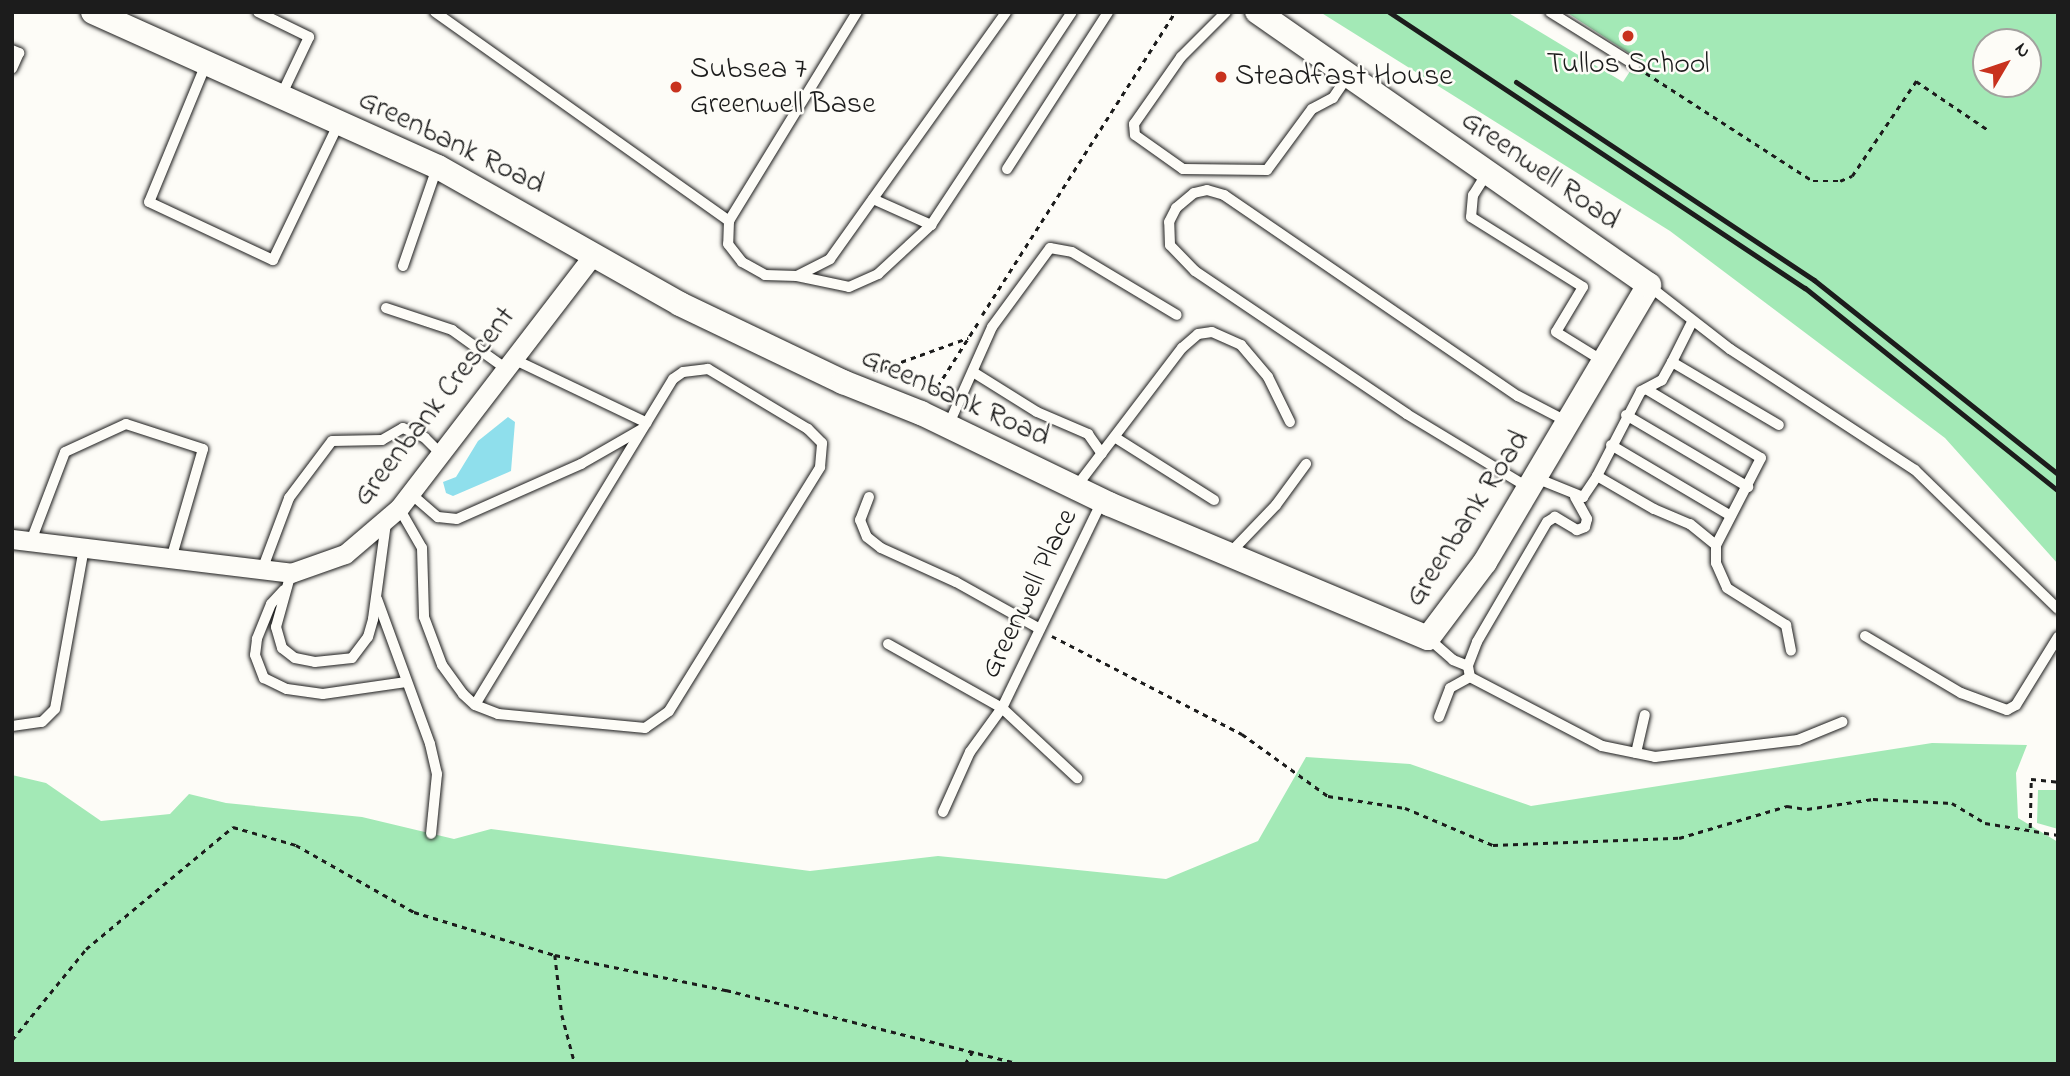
<!DOCTYPE html>
<html>
<head>
<meta charset="utf-8">
<style>
	body { margin:0 }
	#map { position:relative; width:2070px; height:1076px; overflow:hidden; background:#fdfcf7; font-family:"Indie Flower",sans-serif }
	div>[style] { position:absolute }
	[style*='--x'] { left:calc(var(--x)*1px); top:calc(var(--y)*1px); width:calc(var(--w)*1px); rotate:calc(var(--a)*1deg) }
	.green>* { inset:0; background:#a3e9b6 }
	.water>* { inset:0; background:#8fdfec }
	.path>* { height:2.5px; margin-top:-1.25px; transform-origin:0; background:repeating-linear-gradient(90deg,#1c1c1c 0 5px,transparent 0 10px) }
	.roads { filter:drop-shadow(0 0 2px #1c1c1c) drop-shadow(0 0 2px #1c1c1c) }
	.service>* { height:10px; margin:-5px; padding:0 5px; transform-origin:5px; border-radius:5px; background:#fdfcf7 }
	.minor>* { height:19px; margin:-9.5px; padding:0 9.5px; transform-origin:9.5px; border-radius:9.5px; background:#fdfcf7 }
	.tertiary>* { height:24px; margin:-12px; padding:0 12px; transform-origin:12px; border-radius:12px; background:#fdfcf7 }
	.rail>* { height:5px; margin:-2.5px; padding:0 2.5px; transform-origin:2.5px; border-radius:2.5px; background:#1c1c1c }
	.dots>* { width:19px; height:19px; translate:-50% -50%; box-sizing:border-box; border:4px solid #fdfcf7; border-radius:50% }
	span { translate:-50% -50%; white-space:nowrap; text-align:center; line-height:1.15; -webkit-text-stroke:5px #fdfcf7; paint-order:stroke }
	.poi-label { font-size:30px; color:#1c1c1c }
	.left { translate:0 -50%; text-align:left }
	.street-label { font-size:30px; color:#1c1c1c }
	.frame { position:absolute; inset:0; border:14px solid #1c1c1c; pointer-events:none }
	.north { position:absolute; left:1972px; top:28px; width:70px; height:70px; box-sizing:border-box; background:#fdfcf7; border:2px solid #a3a29f; border-radius:50%; rotate:51deg; font-size:19px; font-weight:700; line-height:28px; text-align:center; color:#1c1c1c }
	.north::after { content:''; display:block; margin:auto; width:24px; height:32px; background:#c8321e; clip-path:polygon(50% 0,100% 100%,50% 72%,0 100%) }
</style>
</head>
<body>
<div id="map">
	<div class="green">
		<i style="clip-path:polygon(evenodd,1320px 12px,1507px 12px,1623px 82px,1638px 59px,1566px 12px,2058px 12px,2058px 564px,1945px 438px,1670px 231px,1320px 12px,1986px 42px,2028px 42px,2028px 84px,1986px 84px,1986px 42px)"></i>
		<i style="clip-path:polygon(1932px 743px,2027px 745px,2016px 773px,2018px 818px,2058px 842px,2058px 1064px,12px 1064px,12px 775px,46px 783px,101px 821px,170px 814px,189px 794px,226px 803px,362px 817px,454px 839px,491px 829px,810px 871px,938px 856px,1166px 879px,1258px 841px,1306px 757px,1410px 764px,1531px 806px)"></i>
		<i style="clip-path:polygon(2038px 790px,2058px 790px,2058px 829px,2037px 823px)"></i>
	</div>
	<div class="water">
		<i style="clip-path:polygon(508px 417px,515px 422px,511px 471px,453px 496px,446px 493px,443px 482px,456px 477px,478px 441px)"></i>
	</div>
	<div class="path">
		<i style="--x:1646;--y:73;--w:199;--a:32.9"></i>
		<i style="--x:1813;--y:181;--w:27;--a:0"></i>
		<i style="--x:1840;--y:181;--w:13;--a:-23"></i>
		<i style="--x:1852;--y:176;--w:115;--a:-56"></i>
		<i style="--x:1916;--y:81;--w:86;--a:34.1"></i>
		<i style="--x:982;--y:315;--w:359;--a:-57.5"></i>
		<i style="--x:873;--y:372;--w:101;--a:-19.7"></i>
		<i style="--x:932;--y:395;--w:88;--a:-57.6"></i>
		<i style="--x:1052;--y:636;--w:214;--a:27.3"></i>
		<i style="--x:1242;--y:734;--w:106;--a:35.8"></i>
		<i style="--x:1328;--y:796;--w:78;--a:8.9"></i>
		<i style="--x:1405;--y:808;--w:95;--a:22.8"></i>
		<i style="--x:1493;--y:845;--w:186;--a:-2.2"></i>
		<i style="--x:1679;--y:838;--w:113;--a:-16.5"></i>
		<i style="--x:1787;--y:806;--w:20;--a:9"></i>
		<i style="--x:1807;--y:809;--w:67;--a:-8.6"></i>
		<i style="--x:1873;--y:799;--w:79;--a:2.9"></i>
		<i style="--x:1952;--y:803;--w:39;--a:31"></i>
		<i style="--x:1985;--y:823;--w:74;--a:9.3"></i>
		<i style="--x:2030;--y:828;--w:49;--a:-88.8"></i>
		<i style="--x:2031;--y:779;--w:27;--a:6"></i>
		<i style="--x:555;--y:955;--w:60;--a:83.3"></i>
		<i style="--x:562;--y:1015;--w:51;--a:75.1"></i>
		<i style="--x:12;--y:1040;--w:117;--a:-50.9"></i>
		<i style="--x:86;--y:949;--w:191;--a:-39.7"></i>
		<i style="--x:233;--y:827;--w:66;--a:15.9"></i>
		<i style="--x:296;--y:845;--w:136;--a:29.6"></i>
		<i style="--x:414;--y:912;--w:147;--a:17"></i>
		<i style="--x:555;--y:955;--w:175;--a:11.6"></i>
		<i style="--x:726;--y:990;--w:304;--a:14.1"></i>
		<i style="--x:965;--y:1064;--w:17;--a:-59"></i>
	</div>
	<div class="roads">
		<div class="service">
			<i style="--x:258;--y:12;--w:57;--a:26.1"></i>
			<i style="--x:309;--y:37;--w:65;--a:115.4"></i>
			<i style="--x:435;--y:12;--w:361;--a:35.4"></i>
			<i style="--x:857;--y:12;--w:245;--a:121.5"></i>
			<i style="--x:729;--y:221;--w:23;--a:92"></i>
			<i style="--x:728;--y:244;--w:23;--a:52"></i>
			<i style="--x:742;--y:262;--w:26;--a:29"></i>
			<i style="--x:765;--y:275;--w:32;--a:2"></i>
			<i style="--x:797;--y:276;--w:37;--a:-27"></i>
			<i style="--x:830;--y:259;--w:303;--a:-54.5"></i>
			<i style="--x:1226;--y:12;--w:64;--a:135"></i>
			<i style="--x:1181;--y:57;--w:82;--a:125"></i>
			<i style="--x:1134;--y:124;--w:11;--a:85"></i>
			<i style="--x:1135;--y:135;--w:59;--a:35.3"></i>
			<i style="--x:1183;--y:169;--w:84;--a:0.7"></i>
			<i style="--x:1267;--y:170;--w:76;--a:-53.6"></i>
			<i style="--x:1312;--y:109;--w:24;--a:-28"></i>
			<i style="--x:1333;--y:98;--w:27;--a:-56"></i>
			<i style="--x:1550;--y:12;--w:100;--a:31.9"></i>
			<i style="--x:12;--y:50;--w:8;--a:23"></i>
			<i style="--x:19;--y:53;--w:17;--a:114"></i>
			<i style="--x:206;--y:64;--w:149;--a:112.4"></i>
			<i style="--x:149;--y:202;--w:137;--a:25.1"></i>
			<i style="--x:273;--y:260;--w:152;--a:-64.3"></i>
			<i style="--x:1007;--y:169;--w:187;--a:-57.2"></i>
			<i style="--x:1487;--y:173;--w:26;--a:122"></i>
			<i style="--x:1473;--y:195;--w:22;--a:95"></i>
			<i style="--x:1471;--y:217;--w:132;--a:32"></i>
			<i style="--x:1583;--y:287;--w:52;--a:121"></i>
			<i style="--x:1556;--y:332;--w:55;--a:31.7"></i>
			<i style="--x:873;--y:199;--w:64;--a:24.1"></i>
			<i style="--x:403;--y:266;--w:104;--a:-70.9"></i>
			<i style="--x:797;--y:276;--w:53;--a:11.9"></i>
			<i style="--x:849;--y:287;--w:32;--a:-24"></i>
			<i style="--x:878;--y:274;--w:72;--a:-42.8"></i>
			<i style="--x:931;--y:225;--w:255;--a:-56.5"></i>
			<i style="--x:1649;--y:286;--w:103;--a:37.9"></i>
			<i style="--x:1730;--y:349;--w:221;--a:33.2"></i>
			<i style="--x:1915;--y:470;--w:199;--a:44.2"></i>
			<i style="--x:386;--y:308;--w:70;--a:18.4"></i>
			<i style="--x:452;--y:330;--w:65;--a:35.6"></i>
			<i style="--x:1692;--y:322;--w:45;--a:116.6"></i>
			<i style="--x:1672;--y:362;--w:124;--a:30.5"></i>
			<i style="--x:513;--y:359;--w:148;--a:25.5"></i>
			<i style="--x:1672;--y:362;--w:21;--a:119"></i>
			<i style="--x:1662;--y:380;--w:24;--a:152"></i>
			<i style="--x:1641;--y:391;--w:96;--a:117.4"></i>
			<i style="--x:1597;--y:476;--w:66;--a:30.1"></i>
			<i style="--x:1654;--y:509;--w:39;--a:23"></i>
			<i style="--x:1690;--y:524;--w:33;--a:39"></i>
			<i style="--x:973;--y:372;--w:75;--a:32"></i>
			<i style="--x:1037;--y:412;--w:56;--a:23.3"></i>
			<i style="--x:1088;--y:434;--w:24;--a:55"></i>
			<i style="--x:1646;--y:389;--w:134;--a:31"></i>
			<i style="--x:1761;--y:458;--w:98;--a:117.3"></i>
			<i style="--x:1716;--y:545;--w:18;--a:90"></i>
			<i style="--x:1716;--y:563;--w:27;--a:66"></i>
			<i style="--x:1727;--y:588;--w:70;--a:32.1"></i>
			<i style="--x:1786;--y:625;--w:26;--a:79"></i>
			<i style="--x:1626;--y:415;--w:142;--a:30.5"></i>
			<i style="--x:948;--y:426;--w:108;--a:-66"></i>
			<i style="--x:992;--y:327;--w:98;--a:-53.7"></i>
			<i style="--x:1050;--y:248;--w:22;--a:10"></i>
			<i style="--x:1072;--y:252;--w:122;--a:31"></i>
			<i style="--x:1116;--y:438;--w:116;--a:32.3"></i>
			<i style="--x:1611;--y:445;--w:139;--a:30.6"></i>
			<i style="--x:1536;--y:478;--w:51;--a:22"></i>
			<i style="--x:1583;--y:497;--w:25;--a:-56"></i>
			<i style="--x:1076;--y:487;--w:175;--a:-52.7"></i>
			<i style="--x:1182;--y:348;--w:21;--a:-41"></i>
			<i style="--x:1198;--y:334;--w:14;--a:-8"></i>
			<i style="--x:1212;--y:332;--w:32;--a:24"></i>
			<i style="--x:1241;--y:345;--w:42;--a:49.8"></i>
			<i style="--x:1268;--y:377;--w:50;--a:63.9"></i>
			<i style="--x:1529;--y:488;--w:143;--a:-148.8"></i>
			<i style="--x:1407;--y:414;--w:256;--a:-146"></i>
			<i style="--x:1195;--y:271;--w:36;--a:-134"></i>
			<i style="--x:1170;--y:245;--w:23;--a:-92"></i>
			<i style="--x:1169;--y:222;--w:16;--a:-63"></i>
			<i style="--x:1176;--y:208;--w:23;--a:-40"></i>
			<i style="--x:1194;--y:193;--w:13;--a:-13"></i>
			<i style="--x:1207;--y:190;--w:18;--a:16"></i>
			<i style="--x:1224;--y:195;--w:356;--a:34.4"></i>
			<i style="--x:1518;--y:396;--w:56;--a:27.5"></i>
			<i style="--x:410;--y:493;--w:37;--a:41"></i>
			<i style="--x:438;--y:517;--w:19;--a:6"></i>
			<i style="--x:457;--y:519;--w:136;--a:-23.9"></i>
			<i style="--x:581;--y:464;--w:70;--a:-29.8"></i>
			<i style="--x:869;--y:497;--w:25;--a:111"></i>
			<i style="--x:860;--y:520;--w:18;--a:68"></i>
			<i style="--x:867;--y:537;--w:18;--a:38"></i>
			<i style="--x:881;--y:548;--w:82;--a:24.4"></i>
			<i style="--x:956;--y:582;--w:96;--a:29.2"></i>
			<i style="--x:1575;--y:497;--w:25;--a:61"></i>
			<i style="--x:1587;--y:519;--w:8;--a:104"></i>
			<i style="--x:1585;--y:527;--w:9;--a:159"></i>
			<i style="--x:1577;--y:530;--w:26;--a:-149"></i>
			<i style="--x:1555;--y:517;--w:9;--a:148"></i>
			<i style="--x:1547;--y:522;--w:139;--a:120.3"></i>
			<i style="--x:1477;--y:642;--w:26;--a:111"></i>
			<i style="--x:1468;--y:666;--w:11;--a:80"></i>
			<i style="--x:1470;--y:677;--w:149;--a:27.6"></i>
			<i style="--x:1602;--y:746;--w:54;--a:11.7"></i>
			<i style="--x:1655;--y:757;--w:144;--a:-6.8"></i>
			<i style="--x:1798;--y:740;--w:48;--a:-22.2"></i>
			<i style="--x:399;--y:508;--w:46;--a:60.1"></i>
			<i style="--x:422;--y:548;--w:69;--a:88.3"></i>
			<i style="--x:424;--y:617;--w:51;--a:69.4"></i>
			<i style="--x:442;--y:665;--w:36;--a:54"></i>
			<i style="--x:463;--y:694;--w:16;--a:43"></i>
			<i style="--x:475;--y:705;--w:25;--a:21"></i>
			<i style="--x:498;--y:714;--w:148;--a:5.4"></i>
			<i style="--x:645;--y:728;--w:29;--a:-35"></i>
			<i style="--x:669;--y:711;--w:287;--a:-58.2"></i>
			<i style="--x:820;--y:467;--w:24;--a:-85"></i>
			<i style="--x:822;--y:443;--w:20;--a:-135"></i>
			<i style="--x:808;--y:429;--w:117;--a:-149"></i>
			<i style="--x:708;--y:369;--w:25;--a:173"></i>
			<i style="--x:683;--y:372;--w:12;--a:145"></i>
			<i style="--x:673;--y:379;--w:381;--a:121.3"></i>
			<i style="--x:31;--y:541;--w:95;--a:-69.1"></i>
			<i style="--x:65;--y:452;--w:67;--a:-24.7"></i>
			<i style="--x:126;--y:424;--w:81;--a:18"></i>
			<i style="--x:203;--y:449;--w:115;--a:106.2"></i>
			<i style="--x:1229;--y:554;--w:68;--a:-46.2"></i>
			<i style="--x:1276;--y:505;--w:51;--a:-53.8"></i>
			<i style="--x:262;--y:570;--w:77;--a:-69.4"></i>
			<i style="--x:289;--y:498;--w:71;--a:-53"></i>
			<i style="--x:332;--y:441;--w:50;--a:-1.1"></i>
			<i style="--x:382;--y:440;--w:24;--a:-30"></i>
			<i style="--x:403;--y:428;--w:24;--a:24"></i>
			<i style="--x:425;--y:438;--w:23;--a:45"></i>
			<i style="--x:291;--y:573;--w:56;--a:105.5"></i>
			<i style="--x:276;--y:627;--w:22;--a:74"></i>
			<i style="--x:282;--y:648;--w:16;--a:38"></i>
			<i style="--x:295;--y:658;--w:20;--a:11"></i>
			<i style="--x:315;--y:662;--w:37;--a:-6"></i>
			<i style="--x:352;--y:658;--w:26;--a:-53"></i>
			<i style="--x:368;--y:637;--w:19;--a:-74"></i>
			<i style="--x:373;--y:619;--w:97;--a:-82.3"></i>
			<i style="--x:284;--y:590;--w:19;--a:133"></i>
			<i style="--x:271;--y:604;--w:38;--a:112"></i>
			<i style="--x:257;--y:639;--w:16;--a:97"></i>
			<i style="--x:255;--y:655;--w:25;--a:69"></i>
			<i style="--x:264;--y:678;--w:25;--a:26"></i>
			<i style="--x:287;--y:689;--w:36;--a:8"></i>
			<i style="--x:323;--y:694;--w:84;--a:-8.2"></i>
			<i style="--x:377;--y:599;--w:154;--a:69.9"></i>
			<i style="--x:430;--y:744;--w:31;--a:77"></i>
			<i style="--x:437;--y:774;--w:60;--a:95.7"></i>
			<i style="--x:1865;--y:636;--w:112;--a:30.7"></i>
			<i style="--x:1961;--y:693;--w:49;--a:20.3"></i>
			<i style="--x:2007;--y:710;--w:10;--a:-29"></i>
			<i style="--x:2016;--y:705;--w:80;--a:-58.3"></i>
			<i style="--x:1428;--y:638;--w:33;--a:41"></i>
			<i style="--x:1453;--y:660;--w:16;--a:22"></i>
			<i style="--x:888;--y:644;--w:131;--a:29.3"></i>
			<i style="--x:1002;--y:708;--w:103;--a:43"></i>
			<i style="--x:1439;--y:717;--w:31;--a:-69"></i>
			<i style="--x:1450;--y:688;--w:23;--a:-29"></i>
			<i style="--x:12;--y:726;--w:30;--a:-8"></i>
			<i style="--x:42;--y:722;--w:18;--a:-45"></i>
			<i style="--x:55;--y:709;--w:164;--a:-79.8"></i>
			<i style="--x:1636;--y:753;--w:39;--a:-77"></i>
			<i style="--x:943;--y:812;--w:66;--a:-65.8"></i>
			<i style="--x:970;--y:752;--w:54;--a:-54"></i>
			<i style="--x:1002;--y:708;--w:230;--a:-64.2"></i>
		</div>
		<div class="minor">
			<i style="--x:12;--y:539;--w:281;--a:6.9"></i>
			<i style="--x:291;--y:573;--w:57;--a:-19.4"></i>
			<i style="--x:345;--y:554;--w:71;--a:-40.4"></i>
			<i style="--x:399;--y:508;--w:319;--a:-52.5"></i>
		</div>
		<div class="tertiary">
			<i style="--x:93;--y:12;--w:378;--a:24.2"></i>
			<i style="--x:438;--y:167;--w:278;--a:29.5"></i>
			<i style="--x:680;--y:304;--w:181;--a:25.6"></i>
			<i style="--x:843;--y:382;--w:84;--a:21.7"></i>
			<i style="--x:921;--y:413;--w:209;--a:25.8"></i>
			<i style="--x:1109;--y:504;--w:346;--a:22.8"></i>
			<i style="--x:1428;--y:638;--w:95;--a:-53.1"></i>
			<i style="--x:1485;--y:562;--w:322;--a:-59.4"></i>
			<i style="--x:1649;--y:285;--w:478;--a:-145.1"></i>
		</div>
	</div>
	<div class="rail">
		<i style="--x:1389;--y:12;--w:499;--a:33.6"></i>
		<i style="--x:1805;--y:288;--w:324;--a:38.7"></i>
		<i style="--x:1516;--y:82;--w:358;--a:33.6"></i>
		<i style="--x:1814;--y:280;--w:312;--a:38.5"></i>
	</div>
	<div class="dots">
		<i style="left:1628px;top:36px;background:#c8321e"></i>
		<i style="left:1221px;top:77px;background:#c8321e"></i>
		<i style="left:676px;top:87px;background:#c8321e"></i>
	</div>
	<div class="poi-label">
		<span style="left:1628px;top:65px">Tullos School</span>
		<span class="left" style="left:690px;top:87px">Subsea 7<br>Greenwell Base</span>
		<span class="left" style="left:1235px;top:77px">Steadfast House</span>
	</div>
	<div class="street-label">
		<span style="left:451px;top:143px;rotate:26deg">Greenbank Road</span>
		<span style="left:1540px;top:171px;rotate:35deg">Greenwell Road</span>
		<span style="left:955px;top:398px;rotate:24deg">Greenbank Road</span>
		<span style="left:435px;top:407px;rotate:-52deg">Greenbank Crescent</span>
		<span style="left:1468px;top:519px;rotate:-57deg">Greenbank Road</span>
		<span style="left:1030px;top:594px;rotate:-64deg">Greenwell Place</span>
	</div>
	<div class="frame"></div>
	<div class="north">N</div>
</div>
</body>
</html>
